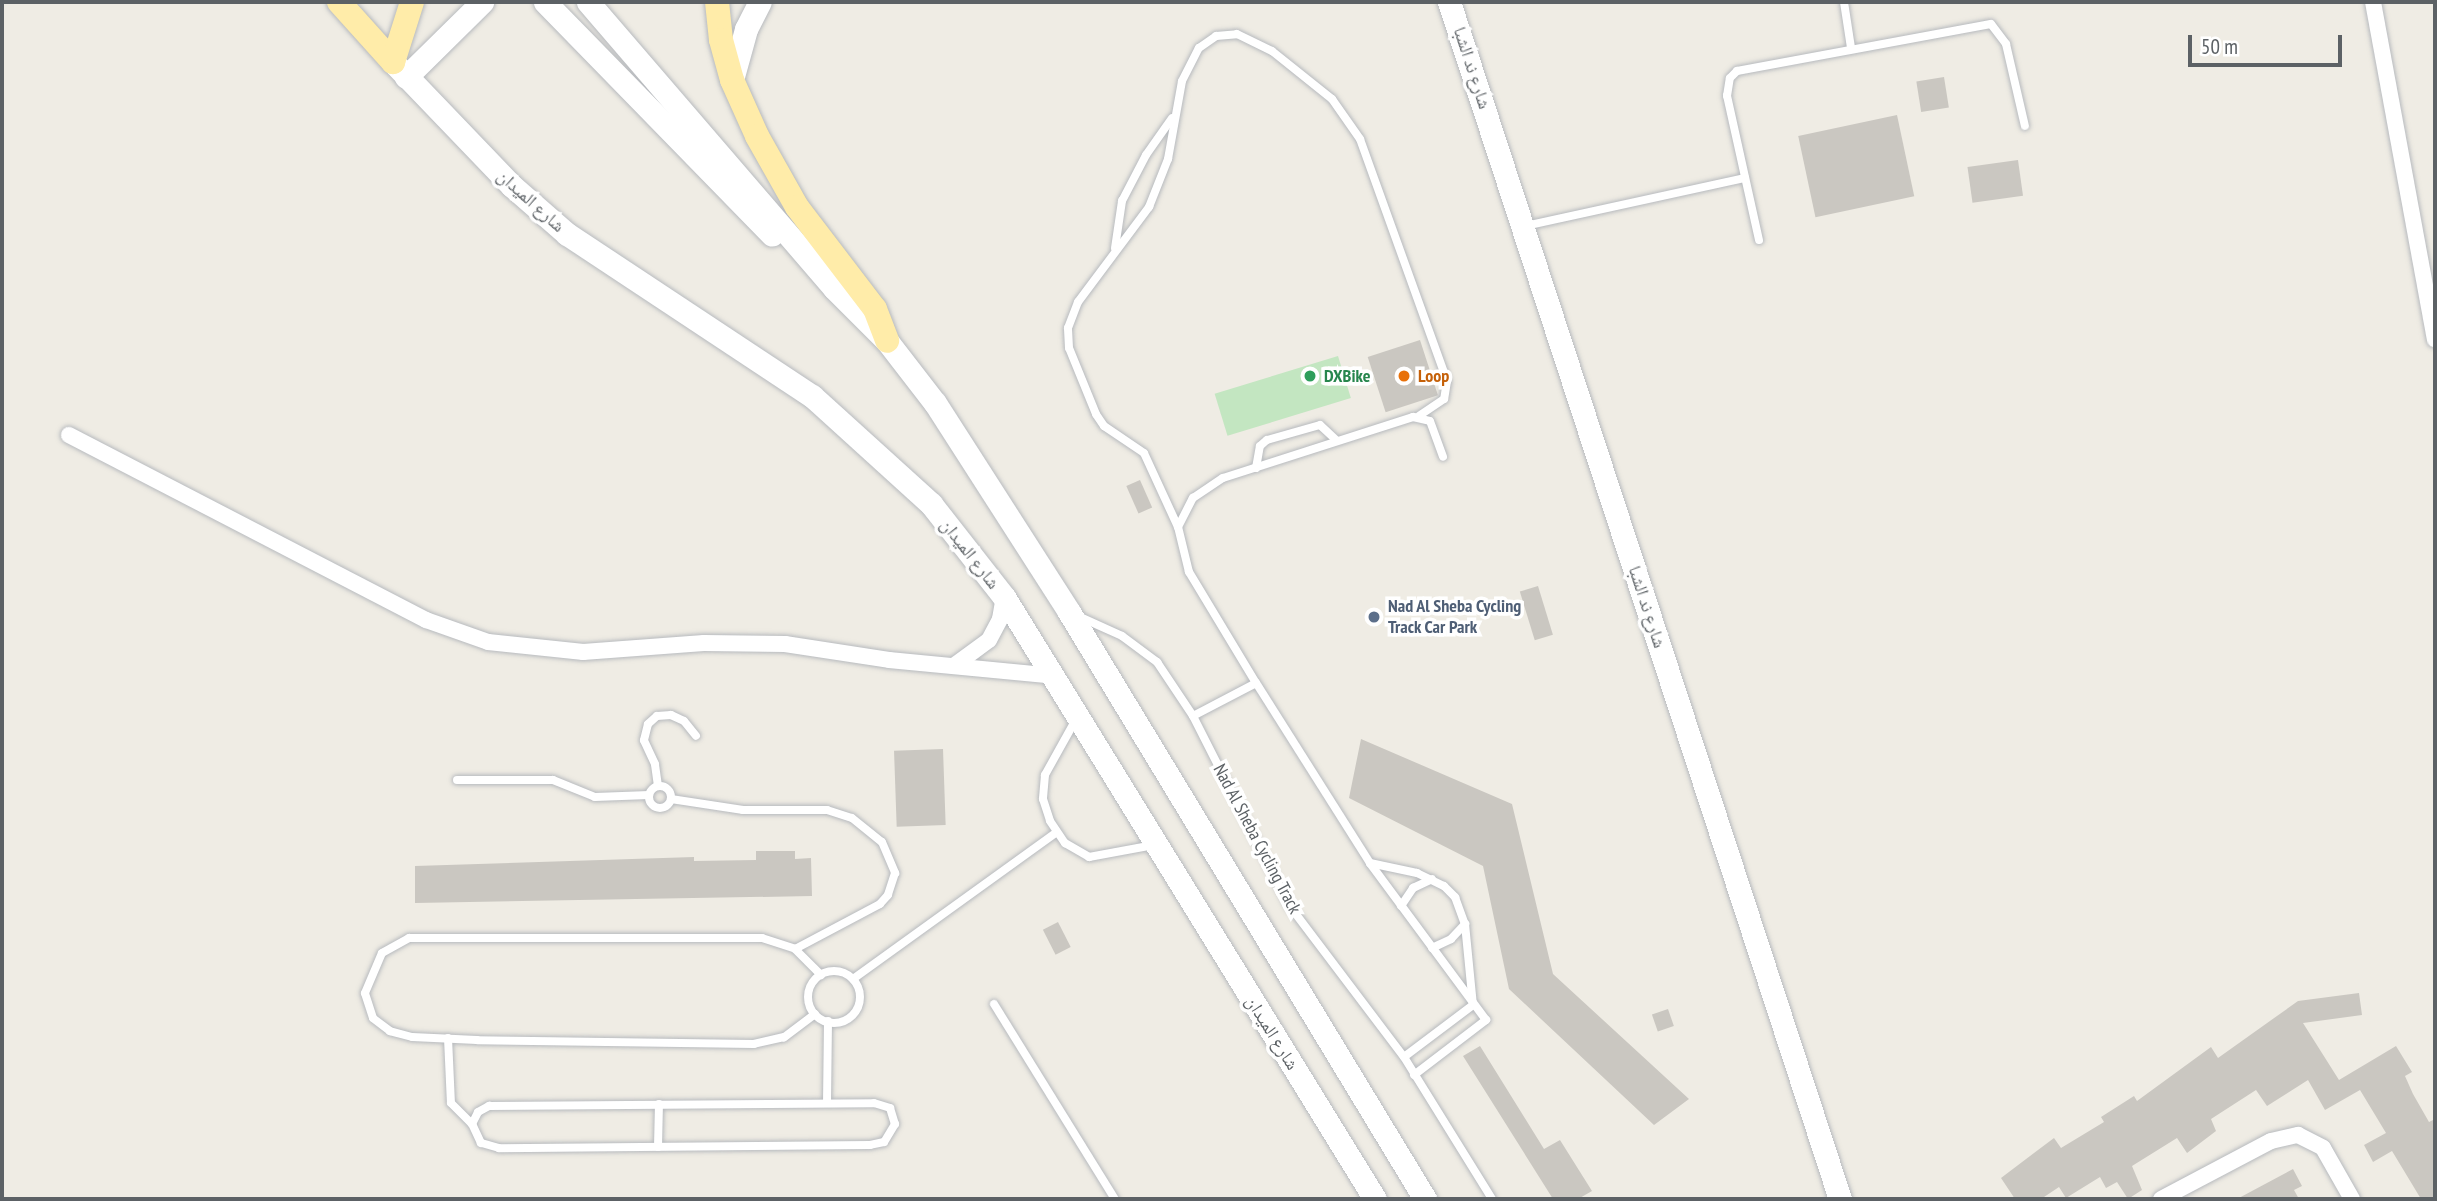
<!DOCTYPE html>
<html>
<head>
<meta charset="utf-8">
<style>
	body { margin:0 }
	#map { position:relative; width:2437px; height:1201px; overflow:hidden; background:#efece4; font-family:"PT Sans Narrow","Noto Naskh Arabic",sans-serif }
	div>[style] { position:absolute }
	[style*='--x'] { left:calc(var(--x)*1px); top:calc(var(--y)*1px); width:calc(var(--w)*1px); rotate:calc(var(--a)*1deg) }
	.green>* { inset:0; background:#c3e6c1; transform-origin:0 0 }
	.building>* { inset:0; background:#cac7c1; transform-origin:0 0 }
	.roads { filter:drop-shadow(0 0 2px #b7babe) drop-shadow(0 0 2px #b7babe) }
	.lane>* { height:8px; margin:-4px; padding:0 4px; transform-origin:4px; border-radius:4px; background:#fff }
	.lane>.ring { margin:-4px; padding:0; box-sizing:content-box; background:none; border:8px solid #fff; border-radius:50% }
	.street>* { height:16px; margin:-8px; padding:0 8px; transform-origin:8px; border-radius:8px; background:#fff }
	.secondary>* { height:23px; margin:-11.5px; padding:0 11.5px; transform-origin:11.5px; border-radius:11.5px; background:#fff }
	.primary>* { height:24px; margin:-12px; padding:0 12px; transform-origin:12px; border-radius:12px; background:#ffeca9 }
	.dots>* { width:19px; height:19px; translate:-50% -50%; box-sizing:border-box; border:4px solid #fff; border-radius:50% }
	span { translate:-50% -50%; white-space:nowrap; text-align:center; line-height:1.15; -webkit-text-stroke:7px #fff; paint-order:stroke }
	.street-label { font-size:18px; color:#5c6165 }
	.leisure-label { font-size:18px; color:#27864d; font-weight:700 }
	.left { translate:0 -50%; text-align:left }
	.food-label { font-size:18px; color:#c56008; font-weight:700 }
	.service-label { font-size:18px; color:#4e5e75; font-weight:700 }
	.frame { position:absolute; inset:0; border:4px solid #5c6165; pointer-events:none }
	.scale { position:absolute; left:2188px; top:35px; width:154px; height:32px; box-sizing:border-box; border:4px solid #5c6165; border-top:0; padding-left:9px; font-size:21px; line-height:24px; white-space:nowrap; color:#5c6165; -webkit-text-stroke:5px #fff; paint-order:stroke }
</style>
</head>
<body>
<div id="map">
	<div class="green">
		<i style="left:1338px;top:356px;width:44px;height:129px;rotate:73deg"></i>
	</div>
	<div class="building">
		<i style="left:1944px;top:77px;width:31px;height:28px;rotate:81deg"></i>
		<i style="left:1897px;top:115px;width:83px;height:101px;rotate:78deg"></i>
		<i style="left:2018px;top:160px;width:36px;height:51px;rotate:82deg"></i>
		<i style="left:1420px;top:340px;width:58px;height:55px;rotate:72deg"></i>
		<i style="left:1140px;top:480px;width:30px;height:15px;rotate:66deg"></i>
		<i style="left:1538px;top:586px;width:51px;height:19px;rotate:73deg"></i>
		<i style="clip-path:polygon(1361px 739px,1512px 804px,1553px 974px,1689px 1099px,1654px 1125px,1509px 989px,1483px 866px,1349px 798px)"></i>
		<i style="left:943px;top:749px;width:76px;height:49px;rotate:88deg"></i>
		<i style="clip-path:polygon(756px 851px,795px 851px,795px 859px,811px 858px,812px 896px,415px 903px,415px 866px,694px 857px,694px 861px,756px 860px)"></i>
		<i style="left:1058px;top:922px;width:28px;height:17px;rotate:63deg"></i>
		<i style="clip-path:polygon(2359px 993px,2362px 1015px,2303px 1023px,2339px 1080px,2396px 1046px,2412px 1072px,2405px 1076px,2413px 1094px,2429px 1122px,2435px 1119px,2435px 1199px,2421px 1199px,2392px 1151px,2373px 1162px,2364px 1145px,2386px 1133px,2360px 1090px,2325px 1110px,2308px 1080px,2267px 1106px,2256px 1090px,2211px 1119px,2216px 1131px,2187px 1153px,2177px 1138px,2132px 1166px,2142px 1190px,2128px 1199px,2117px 1182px,2106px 1188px,2100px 1177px,2066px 1198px,2059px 1187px,2041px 1199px,2015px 1199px,2001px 1178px,2054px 1138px,2061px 1148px,2104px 1122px,2101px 1117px,2134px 1096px,2137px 1101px,2211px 1047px,2218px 1058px,2298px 1001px)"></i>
		<i style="left:1668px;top:1009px;width:18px;height:17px;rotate:71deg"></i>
		<i style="clip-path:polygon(1480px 1046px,1544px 1149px,1560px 1140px,1592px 1191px,1578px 1199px,1553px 1199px,1463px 1056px)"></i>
		<i style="clip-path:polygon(2293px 1169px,2302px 1186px,2294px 1190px,2299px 1199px,2237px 1199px)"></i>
	</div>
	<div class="roads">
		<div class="lane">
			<i style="--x:1844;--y:2;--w:47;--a:81.3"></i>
			<i style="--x:1525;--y:226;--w:225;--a:-12.3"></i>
			<i style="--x:1759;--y:240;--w:148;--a:-102.5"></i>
			<i style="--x:1727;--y:96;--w:18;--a:-81"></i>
			<i style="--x:1730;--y:78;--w:10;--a:-45"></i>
			<i style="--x:1737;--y:71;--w:258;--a:-10.5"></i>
			<i style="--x:1991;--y:24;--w:25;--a:53"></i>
			<i style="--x:2006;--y:44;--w:84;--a:77"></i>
			<i style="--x:1115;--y:248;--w:48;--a:-81.5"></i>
			<i style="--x:1122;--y:201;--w:52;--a:-62.4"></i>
			<i style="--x:1146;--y:155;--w:45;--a:-54.9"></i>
			<i style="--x:1256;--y:468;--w:22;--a:-80"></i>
			<i style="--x:1260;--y:446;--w:9;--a:-41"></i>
			<i style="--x:1267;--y:440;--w:55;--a:-15.8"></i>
			<i style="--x:1320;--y:425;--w:23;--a:43"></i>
			<i style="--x:1178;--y:527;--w:81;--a:-114.7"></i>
			<i style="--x:1144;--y:453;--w:48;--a:-146"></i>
			<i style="--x:1104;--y:426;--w:14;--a:-124"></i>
			<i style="--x:1096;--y:414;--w:71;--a:-112.2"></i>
			<i style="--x:1069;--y:348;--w:20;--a:-93"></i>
			<i style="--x:1068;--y:328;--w:28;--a:-69"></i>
			<i style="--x:1078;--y:302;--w:119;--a:-53.2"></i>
			<i style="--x:1149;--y:207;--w:52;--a:-68.4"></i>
			<i style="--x:1168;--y:159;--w:79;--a:-79.8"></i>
			<i style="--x:1182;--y:81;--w:37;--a:-63"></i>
			<i style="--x:1199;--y:48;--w:21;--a:-35"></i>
			<i style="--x:1216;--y:36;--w:21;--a:-5"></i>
			<i style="--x:1237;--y:34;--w:39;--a:26"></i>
			<i style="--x:1272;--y:51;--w:77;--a:38.7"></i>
			<i style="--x:1332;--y:99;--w:49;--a:55"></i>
			<i style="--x:1360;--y:139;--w:257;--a:70.2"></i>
			<i style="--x:1447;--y:381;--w:18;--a:99"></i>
			<i style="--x:1444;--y:399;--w:30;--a:146"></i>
			<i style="--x:1080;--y:617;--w:46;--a:24.3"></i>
			<i style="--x:1122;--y:636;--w:44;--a:36.6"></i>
			<i style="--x:1157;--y:662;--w:65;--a:56.3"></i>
			<i style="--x:1193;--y:716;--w:212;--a:63.1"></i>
			<i style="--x:1289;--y:905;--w:191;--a:52.9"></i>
			<i style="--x:1404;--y:1057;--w:167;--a:58.2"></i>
			<i style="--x:1193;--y:716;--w:71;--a:-27.6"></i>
			<i style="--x:1075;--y:721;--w:62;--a:119.1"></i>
			<i style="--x:1045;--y:775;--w:24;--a:95"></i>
			<i style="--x:1043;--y:799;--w:23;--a:72"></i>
			<i style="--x:1050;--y:821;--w:27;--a:56"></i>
			<i style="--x:1065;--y:843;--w:28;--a:30"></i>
			<i style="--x:1089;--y:857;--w:66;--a:-10.5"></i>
			<i style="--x:457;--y:780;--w:96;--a:0"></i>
			<i style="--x:553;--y:780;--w:45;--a:22"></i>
			<i style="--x:595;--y:797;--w:54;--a:-2.1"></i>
			<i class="ring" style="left:649px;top:786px;width:14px;height:14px"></i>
			<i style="--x:658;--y:786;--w:22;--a:-98"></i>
			<i style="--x:655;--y:764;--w:26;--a:-115"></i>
			<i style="--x:644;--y:740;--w:16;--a:-76"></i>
			<i style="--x:648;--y:724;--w:12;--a:-42"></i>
			<i style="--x:657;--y:716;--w:14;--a:-4"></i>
			<i style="--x:671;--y:715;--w:14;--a:25"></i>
			<i style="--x:684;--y:721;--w:19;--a:51"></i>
			<i style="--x:671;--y:799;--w:73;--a:8.7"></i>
			<i style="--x:743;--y:810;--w:84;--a:0"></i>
			<i style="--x:827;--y:810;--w:26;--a:18"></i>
			<i style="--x:852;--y:818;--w:38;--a:39"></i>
			<i style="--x:882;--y:842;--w:34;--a:67"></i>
			<i style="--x:895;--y:873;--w:23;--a:108"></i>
			<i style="--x:888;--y:895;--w:12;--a:132"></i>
			<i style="--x:880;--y:904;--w:96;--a:152.1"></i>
			<i style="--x:1370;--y:863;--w:48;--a:12"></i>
			<i style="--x:1417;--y:873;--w:30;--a:26"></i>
			<i style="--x:1444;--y:886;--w:16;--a:45"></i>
			<i style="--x:1455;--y:897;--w:29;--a:70"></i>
			<i style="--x:1465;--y:924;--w:81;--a:84.4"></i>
			<i style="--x:1473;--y:1005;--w:86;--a:143"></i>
			<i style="--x:1401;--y:906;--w:22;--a:-56"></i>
			<i style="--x:1413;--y:888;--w:21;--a:-25"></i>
			<i style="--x:1432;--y:948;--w:21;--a:-25"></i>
			<i style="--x:1451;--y:939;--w:21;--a:-47"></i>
			<i class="ring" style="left:808px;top:971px;width:44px;height:44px"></i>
			<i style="--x:853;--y:979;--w:251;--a:-35.8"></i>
			<i style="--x:994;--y:1004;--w:229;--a:58.2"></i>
			<i style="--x:815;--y:1014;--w:39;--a:143"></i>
			<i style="--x:784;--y:1037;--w:31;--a:167"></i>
			<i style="--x:754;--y:1044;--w:277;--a:-179.2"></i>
			<i style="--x:477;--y:1040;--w:65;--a:-177.4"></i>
			<i style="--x:412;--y:1037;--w:23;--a:-165"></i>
			<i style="--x:390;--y:1031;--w:21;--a:-143"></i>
			<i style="--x:373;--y:1018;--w:26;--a:-108"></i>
			<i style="--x:365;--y:993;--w:43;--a:-67"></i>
			<i style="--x:382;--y:953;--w:31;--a:-29"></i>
			<i style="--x:409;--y:938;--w:353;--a:0"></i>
			<i style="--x:762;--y:938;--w:35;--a:18"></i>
			<i style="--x:795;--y:949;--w:37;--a:45"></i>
			<i style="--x:448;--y:1038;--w:65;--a:87.4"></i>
			<i style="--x:451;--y:1103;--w:30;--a:45"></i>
			<i style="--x:1414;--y:1075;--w:91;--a:-37.4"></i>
			<i style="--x:1486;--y:1020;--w:195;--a:-126.5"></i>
			<i style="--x:1370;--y:863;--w:213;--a:-122.3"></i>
			<i style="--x:1256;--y:683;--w:130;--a:-121.1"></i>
			<i style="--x:1189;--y:572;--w:46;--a:-103.7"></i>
			<i style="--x:1178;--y:527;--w:33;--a:-63"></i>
			<i style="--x:1193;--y:498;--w:36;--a:-34"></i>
			<i style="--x:1223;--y:478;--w:200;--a:-17.8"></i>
			<i style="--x:1413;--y:417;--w:17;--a:13"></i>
			<i style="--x:1430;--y:421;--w:38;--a:70"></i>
			<i style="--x:827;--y:1103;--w:82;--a:-89.3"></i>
			<i style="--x:874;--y:1103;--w:17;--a:17"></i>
			<i style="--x:890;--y:1108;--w:17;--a:73"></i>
			<i style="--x:895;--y:1124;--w:21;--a:121"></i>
			<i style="--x:884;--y:1142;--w:14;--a:168"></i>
			<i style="--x:870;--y:1145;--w:371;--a:179.5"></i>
			<i style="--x:499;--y:1148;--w:19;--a:-164"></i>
			<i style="--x:481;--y:1143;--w:21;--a:-115"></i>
			<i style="--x:472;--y:1124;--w:13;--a:-63"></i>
			<i style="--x:478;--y:1112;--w:13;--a:-29"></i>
			<i style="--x:489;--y:1106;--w:385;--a:-0.4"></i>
			<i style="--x:658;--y:1147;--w:43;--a:-88.7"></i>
		</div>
		<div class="street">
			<i style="--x:2373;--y:2;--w:343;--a:79.6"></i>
			<i style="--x:69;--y:435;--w:402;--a:27.4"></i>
			<i style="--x:426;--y:620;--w:66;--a:19.5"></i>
			<i style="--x:488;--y:642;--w:96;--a:6"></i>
			<i style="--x:583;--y:652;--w:121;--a:-4.3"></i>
			<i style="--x:704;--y:643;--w:81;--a:0.7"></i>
			<i style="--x:785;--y:644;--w:105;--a:8.7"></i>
			<i style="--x:889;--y:660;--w:166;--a:5.5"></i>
			<i style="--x:955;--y:665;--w:42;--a:-36.3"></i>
			<i style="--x:989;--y:640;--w:24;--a:-62"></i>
			<i style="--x:1000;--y:619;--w:22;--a:-80"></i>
			<i style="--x:2161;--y:1199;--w:124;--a:-27.8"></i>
			<i style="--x:2271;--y:1141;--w:28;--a:-13"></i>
			<i style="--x:2298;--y:1135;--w:28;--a:27"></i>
			<i style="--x:2323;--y:1148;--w:59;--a:60.4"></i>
		</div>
		<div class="secondary">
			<i style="--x:545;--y:2;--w:325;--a:45.7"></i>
			<i style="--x:588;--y:2;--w:377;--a:49.3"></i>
			<i style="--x:834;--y:288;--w:75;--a:45"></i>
			<i style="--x:887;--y:341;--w:78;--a:52.3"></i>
			<i style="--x:935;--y:403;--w:248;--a:57.3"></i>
			<i style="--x:1069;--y:612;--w:687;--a:58.76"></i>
			<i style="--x:1449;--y:2;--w:1259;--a:71.91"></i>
			<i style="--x:393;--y:62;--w:172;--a:46.2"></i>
			<i style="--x:512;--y:186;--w:73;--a:41.1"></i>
			<i style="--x:567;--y:234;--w:294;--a:33.5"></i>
			<i style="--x:812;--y:396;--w:161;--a:42.2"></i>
			<i style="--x:931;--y:504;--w:118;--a:51.9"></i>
			<i style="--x:1004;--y:597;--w:707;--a:58.36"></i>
			<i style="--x:406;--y:77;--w:107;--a:-44.6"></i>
			<i style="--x:732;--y:80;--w:53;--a:-74.6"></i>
			<i style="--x:746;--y:29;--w:30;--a:-63"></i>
		</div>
		<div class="primary">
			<i style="--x:339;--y:2;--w:81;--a:48"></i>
			<i style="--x:717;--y:2;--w:38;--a:84"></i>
			<i style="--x:721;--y:40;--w:41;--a:74.6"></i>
			<i style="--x:732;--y:80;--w:61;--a:65.9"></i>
			<i style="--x:757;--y:136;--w:81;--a:60.6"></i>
			<i style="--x:797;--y:207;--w:128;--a:52.6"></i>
			<i style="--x:875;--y:309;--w:34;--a:69"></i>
			<i style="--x:393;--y:62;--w:63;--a:-72.4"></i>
		</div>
	</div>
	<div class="dots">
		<i style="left:1310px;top:376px;background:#2e9e5b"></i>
		<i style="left:1404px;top:376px;background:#e8710a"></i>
		<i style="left:1374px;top:617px;background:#5c6f8a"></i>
	</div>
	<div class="street-label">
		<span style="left:1472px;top:68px;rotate:72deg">شارع ند الشبا</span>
		<span style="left:531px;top:201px;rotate:42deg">شارع الميدان</span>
		<span style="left:970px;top:554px;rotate:52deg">شارع الميدان</span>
		<span style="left:1647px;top:607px;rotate:72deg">شارع ند الشبا</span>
		<span style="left:1257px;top:839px;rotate:62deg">Nad Al Sheba Cycling Track</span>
		<span style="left:1272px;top:1033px;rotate:58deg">شارع الميدان</span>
	</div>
	<div class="leisure-label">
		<span class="left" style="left:1324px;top:376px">DXBike</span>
	</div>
	<div class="food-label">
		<span class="left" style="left:1418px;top:376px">Loop</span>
	</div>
	<div class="service-label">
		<span class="left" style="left:1388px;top:617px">Nad Al Sheba Cycling<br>Track Car Park</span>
	</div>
	<div class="frame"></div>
	<div class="scale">50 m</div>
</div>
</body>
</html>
